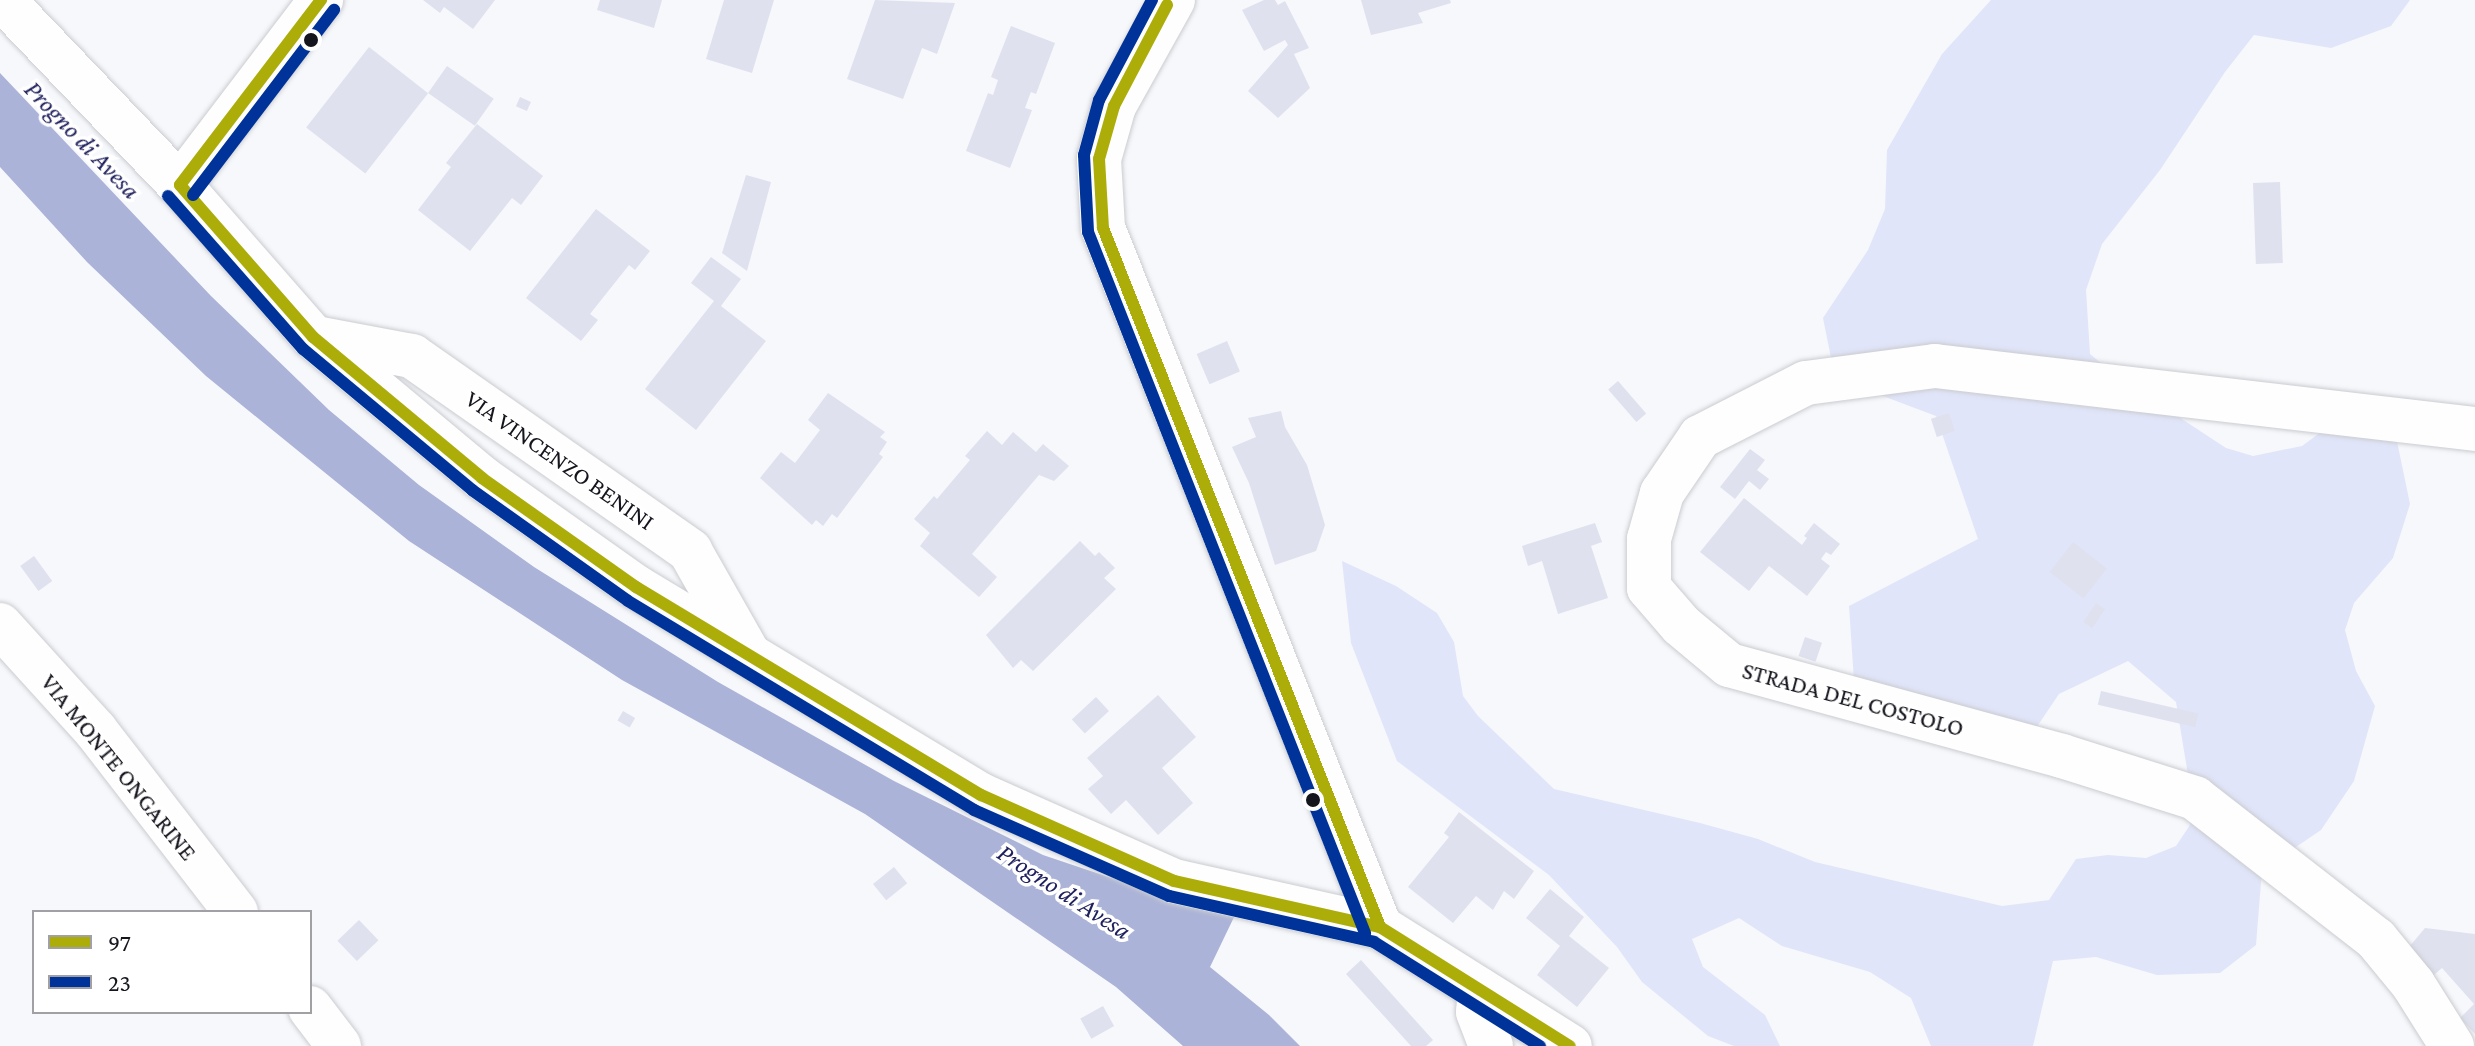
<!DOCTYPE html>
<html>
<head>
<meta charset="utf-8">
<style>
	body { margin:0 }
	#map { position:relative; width:2475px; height:1046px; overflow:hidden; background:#f7f8fb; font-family:"Crimson Pro",serif }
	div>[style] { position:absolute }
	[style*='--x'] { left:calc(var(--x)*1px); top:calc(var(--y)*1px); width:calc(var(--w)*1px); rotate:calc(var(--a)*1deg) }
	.green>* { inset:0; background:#e1e5f9 }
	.water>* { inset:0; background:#abb3d8 }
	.building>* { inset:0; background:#dfe1ee; transform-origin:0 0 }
	.roads { filter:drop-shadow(0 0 2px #caccd1) drop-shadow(0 0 2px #caccd1) }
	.minor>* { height:44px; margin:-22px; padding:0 22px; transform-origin:22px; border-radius:22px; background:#fefefe }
	.bus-1>* { height:12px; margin:-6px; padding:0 6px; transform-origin:6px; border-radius:6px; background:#adad0a }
	.bus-2>* { height:12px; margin:-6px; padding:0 6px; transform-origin:6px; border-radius:6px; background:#039 }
	.dots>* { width:22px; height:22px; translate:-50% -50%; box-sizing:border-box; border:4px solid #fff; border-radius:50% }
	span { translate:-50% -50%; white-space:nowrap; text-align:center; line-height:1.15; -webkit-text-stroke:7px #fff; paint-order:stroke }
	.street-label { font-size:24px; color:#14151d }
	.water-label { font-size:26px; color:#1e1f5d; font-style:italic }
	.legend { position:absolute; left:32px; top:910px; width:280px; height:104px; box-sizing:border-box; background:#fff; border:2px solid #a1a1a5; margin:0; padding:10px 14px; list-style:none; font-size:24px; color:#14151d }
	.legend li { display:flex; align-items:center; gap:16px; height:40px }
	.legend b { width:40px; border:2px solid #a1a1a5 }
</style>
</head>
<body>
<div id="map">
	<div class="green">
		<i style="clip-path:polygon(1991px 0,2410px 0,2391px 26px,2331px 48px,2254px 35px,2225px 72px,2160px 170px,2102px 244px,2086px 290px,2090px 354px,2118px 377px,2226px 448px,2253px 456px,2302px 446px,2348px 412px,2394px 427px,2410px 504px,2393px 558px,2354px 603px,2345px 630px,2356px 671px,2375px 706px,2354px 781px,2321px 830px,2262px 870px,2256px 945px,2220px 973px,2157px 975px,2096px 957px,2053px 961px,2033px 1046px,1931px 1046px,1911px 998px,1870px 972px,1782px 946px,1739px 918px,1692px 939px,1703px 967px,1765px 1015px,1780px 1046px,1734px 1046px,1708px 1036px,1642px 982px,1617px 947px,1549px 875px,1397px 761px,1351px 643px,1342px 561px,1396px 586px,1437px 613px,1454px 642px,1463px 696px,1478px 716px,1554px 789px,1700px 823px,1758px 839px,1815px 862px,2002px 906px,2049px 900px,2076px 859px,2108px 855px,2146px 858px,2176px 846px,2190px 825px,2188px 775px,2176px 702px,2128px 661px,2059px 694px,2030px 737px,1855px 696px,1849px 606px,1978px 539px,1936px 416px,1835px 378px,1823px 318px,1868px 250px,1885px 209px,1887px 150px,1942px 54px)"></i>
	</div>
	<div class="water">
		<i style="clip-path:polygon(0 73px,211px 296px,329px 410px,419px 485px,534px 567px,718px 682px,894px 781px,1043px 855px,1177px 900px,1236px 913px,1210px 967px,1269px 1015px,1300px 1046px,1183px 1046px,1116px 987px,865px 814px,622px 680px,409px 541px,206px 376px,87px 262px,0 167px)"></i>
	</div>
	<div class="building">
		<i style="clip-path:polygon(423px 0,495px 0,473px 29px,444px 7px,440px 13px)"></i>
		<i style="clip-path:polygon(600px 0,662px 0,654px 28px,597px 10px)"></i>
		<i style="clip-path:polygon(724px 0,774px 0,752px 73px,706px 59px)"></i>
		<i style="clip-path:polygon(875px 0,955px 3px,937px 54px,922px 48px,903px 99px,847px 79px)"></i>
		<i style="clip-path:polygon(1264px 0,1275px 0,1278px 5px,1285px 1px,1309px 48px,1294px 54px,1310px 88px,1278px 118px,1248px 91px,1288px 45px,1285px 40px,1264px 51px,1242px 10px)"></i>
		<i style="clip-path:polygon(1361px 0,1450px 0,1451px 3px,1418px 13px,1423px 23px,1371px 35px)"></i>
		<i style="clip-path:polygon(1011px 26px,1055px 43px,1036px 94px,1031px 92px,1029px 97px,1025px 108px,1032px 110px,1010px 168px,966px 151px,988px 93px,993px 95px,998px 80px,991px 77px)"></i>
		<i style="left:369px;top:47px;width:75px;height:102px;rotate:38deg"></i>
		<i style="left:447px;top:66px;width:57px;height:33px;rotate:35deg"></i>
		<i style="left:520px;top:97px;width:12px;height:10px;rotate:24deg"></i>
		<i style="clip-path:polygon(477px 124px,543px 176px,521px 205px,512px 198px,470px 251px,418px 210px,451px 167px,446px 163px)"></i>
		<i style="clip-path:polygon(746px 175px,771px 182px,747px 271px,722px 253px)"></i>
		<i style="left:2280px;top:182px;width:81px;height:27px;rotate:88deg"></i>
		<i style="clip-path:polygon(596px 209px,650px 251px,635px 270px,629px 265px,590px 314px,598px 320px,581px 341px,526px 298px)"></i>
		<i style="clip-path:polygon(711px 257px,741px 279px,721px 306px,766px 341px,696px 430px,645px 389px,714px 301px,691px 283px)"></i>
		<i style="left:1227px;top:341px;width:33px;height:33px;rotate:67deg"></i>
		<i style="left:1618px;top:381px;width:43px;height:13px;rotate:49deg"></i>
		<i style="clip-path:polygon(828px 393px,885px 432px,880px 437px,887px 442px,879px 454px,883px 457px,837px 518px,832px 514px,823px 526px,816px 520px,812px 525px,760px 478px,781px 452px,795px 463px,820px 430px,808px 420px)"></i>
		<i style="clip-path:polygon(1281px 411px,1285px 427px,1307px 465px,1325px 525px,1316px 551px,1275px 565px,1249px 483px,1232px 447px,1256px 437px,1248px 418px)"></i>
		<i style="left:1949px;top:413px;width:19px;height:19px;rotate:72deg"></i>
		<i style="clip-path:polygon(987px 431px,1002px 445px,1013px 432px,1036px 452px,1043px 444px,1069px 466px,1054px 481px,1039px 475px,972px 554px,997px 577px,979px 597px,920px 546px,930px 533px,914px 519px,934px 496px,937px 499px,970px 460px,965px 456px)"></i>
		<i style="clip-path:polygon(1750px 449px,1765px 460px,1757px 470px,1769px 479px,1760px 490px,1749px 481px,1735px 499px,1720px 487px)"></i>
		<i style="clip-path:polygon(1744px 498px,1802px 545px,1807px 538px,1804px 536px,1814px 523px,1840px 544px,1831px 555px,1826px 552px,1821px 559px,1830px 566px,1807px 596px,1769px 566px,1749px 591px,1700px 552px)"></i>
		<i style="clip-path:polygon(1595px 523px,1602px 542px,1591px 546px,1608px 598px,1558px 614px,1542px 561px,1528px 566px,1522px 546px)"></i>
		<i style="clip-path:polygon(1080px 541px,1095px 556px,1099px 552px,1115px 568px,1104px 578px,1116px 589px,1033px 671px,1021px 660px,1013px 668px,986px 635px)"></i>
		<i style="left:2073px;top:542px;width:43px;height:38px;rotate:38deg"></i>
		<i style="left:34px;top:556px;width:31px;height:17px;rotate:54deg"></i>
		<i style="left:2096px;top:603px;width:11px;height:23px;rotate:34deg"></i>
		<i style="left:1805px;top:637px;width:18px;height:20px;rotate:19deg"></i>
		<i style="left:2101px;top:691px;width:100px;height:14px;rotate:13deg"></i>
		<i style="clip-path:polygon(1158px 695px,1196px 737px,1162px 768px,1193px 803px,1158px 835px,1126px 800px,1111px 814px,1088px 789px,1103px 776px,1087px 758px)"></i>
		<i style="left:1096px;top:697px;width:19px;height:33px;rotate:47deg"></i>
		<i style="left:623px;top:711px;width:14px;height:11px;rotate:30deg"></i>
		<i style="clip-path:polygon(1459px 812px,1534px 871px,1514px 899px,1504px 891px,1493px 910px,1476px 896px,1453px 923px,1408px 887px,1449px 837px,1444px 833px)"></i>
		<i style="left:894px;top:867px;width:21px;height:27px;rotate:51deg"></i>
		<i style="clip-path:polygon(1550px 889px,1584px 917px,1569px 936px,1609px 968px,1577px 1007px,1537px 975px,1560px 946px,1526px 918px)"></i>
		<i style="left:359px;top:920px;width:28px;height:30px;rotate:46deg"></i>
		<i style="clip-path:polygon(2425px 928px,2475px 934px,2475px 1034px,2460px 1018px,2474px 1004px,2442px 968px,2428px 980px,2404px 953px)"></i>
		<i style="clip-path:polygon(1361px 960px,1433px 1040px,1426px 1046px,1411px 1046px,1346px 974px)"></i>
		<i style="left:1103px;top:1006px;width:23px;height:26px;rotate:61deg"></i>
	</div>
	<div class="roads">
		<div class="minor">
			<i style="--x:3;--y:0;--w:256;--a:46.3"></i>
			<i style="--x:180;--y:185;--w:202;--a:48.8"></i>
			<i style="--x:313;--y:337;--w:220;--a:39.8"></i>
			<i style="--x:482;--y:478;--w:189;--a:35.3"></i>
			<i style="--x:636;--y:587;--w:403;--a:31.1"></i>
			<i style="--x:981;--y:795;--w:211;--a:24"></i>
			<i style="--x:1174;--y:881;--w:211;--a:12.6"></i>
			<i style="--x:1380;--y:927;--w:224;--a:32.1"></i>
			<i style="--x:1173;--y:0;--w:121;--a:119.1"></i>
			<i style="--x:1114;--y:106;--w:55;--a:105.8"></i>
			<i style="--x:1099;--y:159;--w:69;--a:86.7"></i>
			<i style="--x:1103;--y:228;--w:752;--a:68.38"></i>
			<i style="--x:180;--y:185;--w:233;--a:-52.7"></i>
			<i style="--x:315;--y:338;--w:99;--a:10.5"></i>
			<i style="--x:412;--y:356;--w:340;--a:35"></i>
			<i style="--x:690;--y:551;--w:117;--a:60.4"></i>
			<i style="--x:0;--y:625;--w:143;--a:47.8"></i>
			<i style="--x:96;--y:731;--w:229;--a:52.3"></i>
			<i style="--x:1480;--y:990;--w:22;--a:95"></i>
			<i style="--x:1478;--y:1012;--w:36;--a:69"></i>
			<i style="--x:310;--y:1008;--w:48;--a:52.7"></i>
			<i style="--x:2452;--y:1046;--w:73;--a:-122.2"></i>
			<i style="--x:2413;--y:984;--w:58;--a:-129.4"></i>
			<i style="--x:2376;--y:939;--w:229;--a:-142.1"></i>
			<i style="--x:2195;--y:798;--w:139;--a:-162.5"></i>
			<i style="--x:2062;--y:756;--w:345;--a:-164.7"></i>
			<i style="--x:1729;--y:665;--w:62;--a:-140.2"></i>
			<i style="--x:1681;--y:625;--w:49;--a:-130.9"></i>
			<i style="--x:1649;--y:588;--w:49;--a:-90"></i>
			<i style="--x:1649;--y:539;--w:48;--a:-74.2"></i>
			<i style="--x:1662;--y:493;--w:68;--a:-55.8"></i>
			<i style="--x:1700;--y:437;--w:119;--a:-27"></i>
			<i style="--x:1806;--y:383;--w:130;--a:-7.5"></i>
			<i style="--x:1935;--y:366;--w:544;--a:6.65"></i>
		</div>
	</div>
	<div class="bus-1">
		<i style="--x:1167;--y:5;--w:114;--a:117.7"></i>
		<i style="--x:1114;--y:106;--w:55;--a:105.8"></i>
		<i style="--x:1099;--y:159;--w:69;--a:86.7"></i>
		<i style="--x:1103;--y:228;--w:752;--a:68.38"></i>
		<i style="--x:180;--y:185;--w:202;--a:48.8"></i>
		<i style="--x:313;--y:337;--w:220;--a:39.8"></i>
		<i style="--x:482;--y:478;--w:189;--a:35.3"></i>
		<i style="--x:636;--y:587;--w:403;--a:31.1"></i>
		<i style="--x:981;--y:795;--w:211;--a:24"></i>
		<i style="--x:1174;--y:881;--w:211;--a:12.6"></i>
		<i style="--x:1380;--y:927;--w:224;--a:32.1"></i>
		<i style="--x:180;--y:185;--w:233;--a:-52.7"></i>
	</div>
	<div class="bus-2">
		<i style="--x:1152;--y:0;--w:113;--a:117.9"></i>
		<i style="--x:1099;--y:100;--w:57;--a:105.3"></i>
		<i style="--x:1084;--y:155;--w:77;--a:87"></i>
		<i style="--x:1088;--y:232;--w:754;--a:68.44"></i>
		<i style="--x:193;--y:195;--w:233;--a:-52.7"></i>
		<i style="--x:168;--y:196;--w:204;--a:48.6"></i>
		<i style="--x:303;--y:349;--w:220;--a:39.8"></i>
		<i style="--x:472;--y:490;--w:191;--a:35.4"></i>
		<i style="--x:628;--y:601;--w:404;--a:31.1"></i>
		<i style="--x:974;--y:810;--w:213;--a:23.8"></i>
		<i style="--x:1169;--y:896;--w:210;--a:12.6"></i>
		<i style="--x:1374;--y:942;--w:196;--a:32.1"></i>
	</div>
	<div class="dots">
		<i style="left:311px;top:40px;background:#14151d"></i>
		<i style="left:1313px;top:800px;background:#14151d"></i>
	</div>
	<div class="street-label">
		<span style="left:560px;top:460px;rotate:35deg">VIA VINCENZO BENINI</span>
		<span style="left:1853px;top:699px;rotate:15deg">STRADA DEL COSTOLO</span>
		<span style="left:119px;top:767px;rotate:51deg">VIA MONTE ONGARINE</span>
	</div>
	<div class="water-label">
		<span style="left:82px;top:140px;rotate:46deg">Progno di Avesa</span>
		<span style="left:1064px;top:892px;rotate:33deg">Progno di Avesa</span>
	</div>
	<ul class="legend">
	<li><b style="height:10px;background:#adad0a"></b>97</li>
	<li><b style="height:10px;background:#039"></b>23</li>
	</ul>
</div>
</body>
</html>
